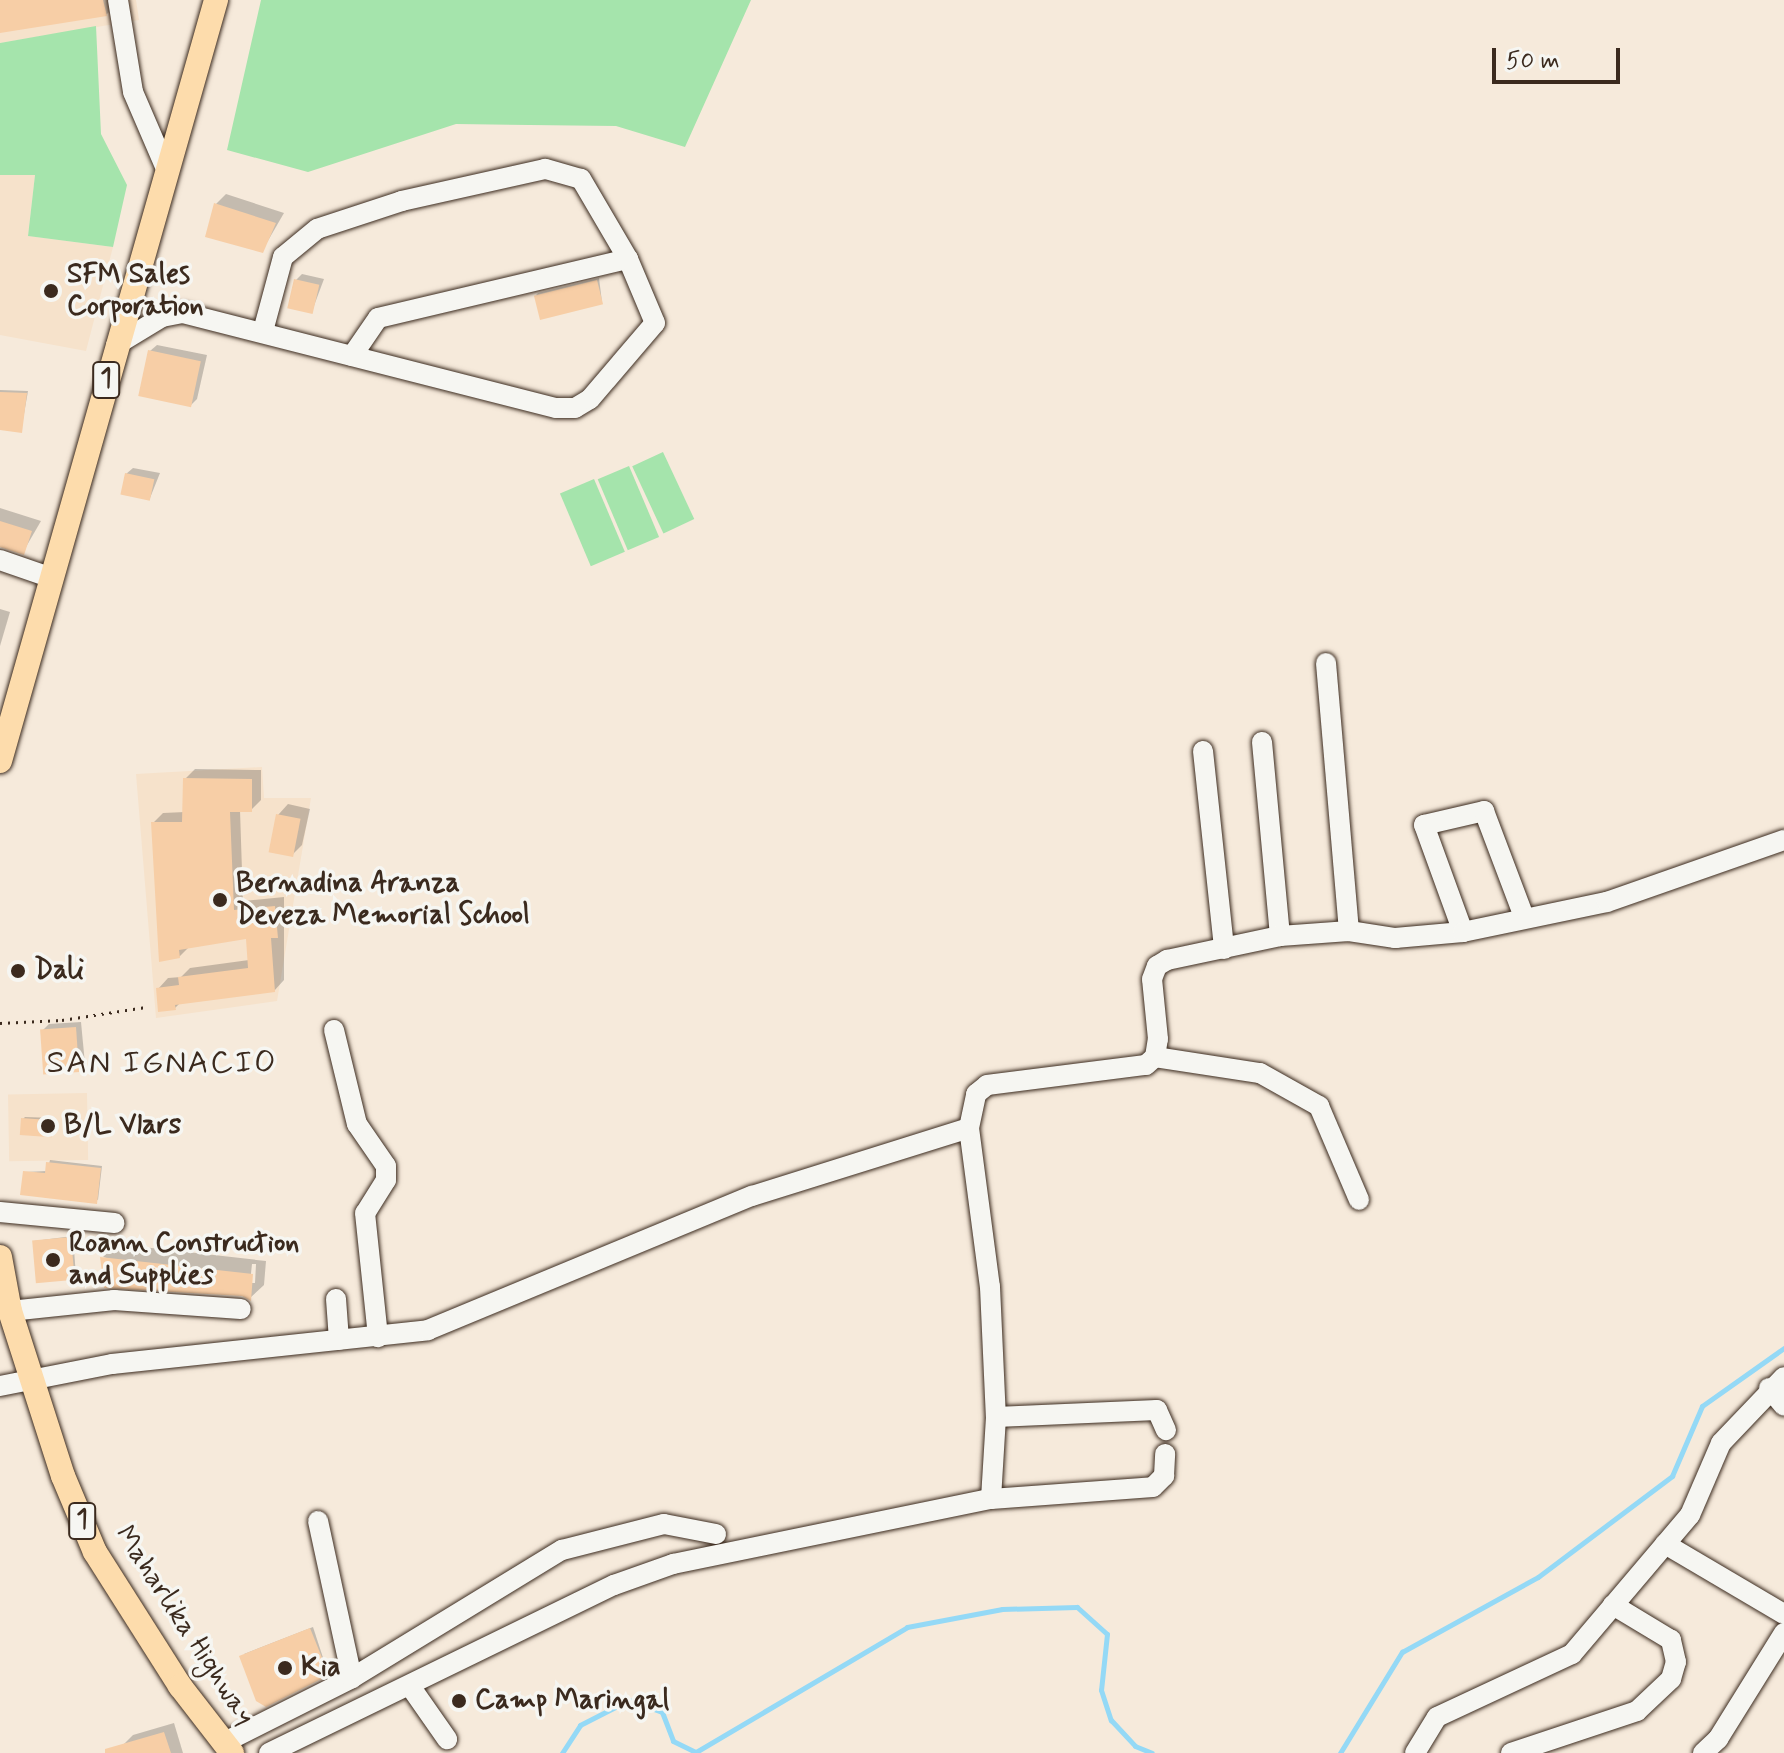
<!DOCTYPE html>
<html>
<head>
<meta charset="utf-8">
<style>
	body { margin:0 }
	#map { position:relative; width:1784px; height:1753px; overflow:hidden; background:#f6eadb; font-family:Mynerve,sans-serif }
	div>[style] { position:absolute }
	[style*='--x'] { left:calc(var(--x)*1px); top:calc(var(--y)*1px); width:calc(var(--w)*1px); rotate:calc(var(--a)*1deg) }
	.built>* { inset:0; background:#f6e2cb; transform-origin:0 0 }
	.green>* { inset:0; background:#a5e4ac; transform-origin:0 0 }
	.shadow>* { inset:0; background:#0003 }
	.stream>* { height:5px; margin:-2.5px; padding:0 2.5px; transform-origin:2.5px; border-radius:2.5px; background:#94d9f6 }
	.building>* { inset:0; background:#f7cea6; transform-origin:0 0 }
	.path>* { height:3px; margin-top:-1.5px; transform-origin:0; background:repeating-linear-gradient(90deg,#3b2a1e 0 2px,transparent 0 8px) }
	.roads { filter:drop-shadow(0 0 2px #3b2a1e) drop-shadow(0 0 2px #3b2a1e) }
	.minor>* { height:20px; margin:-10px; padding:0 10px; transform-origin:10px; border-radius:10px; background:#f6f6f2 }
	.major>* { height:24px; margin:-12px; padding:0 12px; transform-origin:12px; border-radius:12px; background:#fddcac }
	.dots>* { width:22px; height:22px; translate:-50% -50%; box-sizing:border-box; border:4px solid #f6f6f2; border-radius:50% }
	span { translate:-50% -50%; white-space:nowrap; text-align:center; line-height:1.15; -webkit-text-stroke:7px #f6f6f2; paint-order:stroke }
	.shield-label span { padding:2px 6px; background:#f6f6f2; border:2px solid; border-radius:6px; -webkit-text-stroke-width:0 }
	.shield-label { font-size:26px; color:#3b2a1e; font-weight:700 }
	.poi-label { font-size:28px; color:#3b2a1e; font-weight:700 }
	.left { translate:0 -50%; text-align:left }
	.street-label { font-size:28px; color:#3b2a1e }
	.quarter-label { font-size:32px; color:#3b2a1e; letter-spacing:2px }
	.scale { position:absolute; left:1492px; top:48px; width:128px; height:36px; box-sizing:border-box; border:4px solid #3b2a1e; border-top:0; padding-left:10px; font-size:24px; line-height:28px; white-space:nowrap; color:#3b2a1e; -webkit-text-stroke:6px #f6f6f2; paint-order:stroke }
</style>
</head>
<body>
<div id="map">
	<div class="built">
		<i style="clip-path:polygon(0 0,136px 0,139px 20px,0 43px)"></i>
		<i style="clip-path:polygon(0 175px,35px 175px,28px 236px,113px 247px,86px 351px,0 335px)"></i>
		<i style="clip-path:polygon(262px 767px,264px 798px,311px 798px,277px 1001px,156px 1018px,136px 774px)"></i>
		<i style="left:87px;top:1093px;width:67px;height:79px;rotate:89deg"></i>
	</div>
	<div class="green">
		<i style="clip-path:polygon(261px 0,751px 0,685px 147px,616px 126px,456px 124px,308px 172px,227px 150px)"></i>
		<i style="clip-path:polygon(96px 26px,101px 134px,127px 185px,113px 247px,28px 236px,35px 175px,0 175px,0 43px)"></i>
		<i style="left:663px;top:452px;width:74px;height:34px;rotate:65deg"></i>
		<i style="left:629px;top:466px;width:77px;height:34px;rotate:67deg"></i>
		<i style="left:594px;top:479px;width:79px;height:37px;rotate:67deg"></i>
	</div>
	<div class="shadow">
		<i style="clip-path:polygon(0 0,120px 0,120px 1px,106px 15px,0 31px)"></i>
		<i style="clip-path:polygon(226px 194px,284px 213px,262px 251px,216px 204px)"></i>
		<i style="clip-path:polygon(302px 274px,324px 279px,312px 311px,296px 280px)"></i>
		<i style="clip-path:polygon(599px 278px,602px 302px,536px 295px,538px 293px)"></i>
		<i style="clip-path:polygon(157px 345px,207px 355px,197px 399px,191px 405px,150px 351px)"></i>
		<i style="clip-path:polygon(0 390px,28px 391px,21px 431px,0 428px)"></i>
		<i style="clip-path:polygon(133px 468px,160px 473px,150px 498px,126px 474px)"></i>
		<i style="clip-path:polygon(0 508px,41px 521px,23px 552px,0 547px)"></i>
		<i style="clip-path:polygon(0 609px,10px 612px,0 646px)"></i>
		<i style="clip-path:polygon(195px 769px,261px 770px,261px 800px,251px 810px,240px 810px,243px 901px,284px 897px,284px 980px,274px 991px,181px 1002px,175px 1008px,158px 989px,168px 978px,181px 977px,190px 968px,249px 960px,247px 936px,190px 946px,179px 957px,153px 823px,163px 813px,185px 812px,185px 779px)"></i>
		<i style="clip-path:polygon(288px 804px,310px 809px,302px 845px,292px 855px,278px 815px)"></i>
		<i style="clip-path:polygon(81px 1022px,85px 1064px,78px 1070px,42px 1031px,49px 1024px)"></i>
		<i style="clip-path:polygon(25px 1117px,55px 1118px,55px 1132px,23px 1119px)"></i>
		<i style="clip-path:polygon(50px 1160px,102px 1166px,98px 1200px,25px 1172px,47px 1171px)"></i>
		<i style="clip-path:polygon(73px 1236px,76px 1276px,74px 1278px,34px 1241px)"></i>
		<i style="clip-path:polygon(evenodd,116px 1244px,266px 1261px,264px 1285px,250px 1298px,103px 1257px,116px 1244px,252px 1264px,256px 1264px,255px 1283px,250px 1283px,252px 1264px)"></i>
		<i style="clip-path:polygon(313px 1627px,328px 1673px,244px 1654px)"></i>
		<i style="clip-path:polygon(174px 1723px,183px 1753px,126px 1753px,123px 1745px,133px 1735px)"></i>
	</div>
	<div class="stream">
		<i style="--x:562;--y:1753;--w:33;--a:-57"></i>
		<i style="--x:580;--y:1725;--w:55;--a:-27"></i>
		<i style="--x:629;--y:1700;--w:35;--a:20"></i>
		<i style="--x:662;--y:1712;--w:31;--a:69"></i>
		<i style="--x:673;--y:1741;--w:25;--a:26"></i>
		<i style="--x:696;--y:1752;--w:245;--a:-30.6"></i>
		<i style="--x:907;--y:1627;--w:97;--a:-10.7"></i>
		<i style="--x:1002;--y:1609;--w:75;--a:-1.5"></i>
		<i style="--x:1077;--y:1607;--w:40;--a:42"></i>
		<i style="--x:1107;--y:1634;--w:56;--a:96.1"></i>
		<i style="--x:1101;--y:1690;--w:32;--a:72"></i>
		<i style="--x:1111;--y:1720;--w:35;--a:47"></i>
		<i style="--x:1135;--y:1746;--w:18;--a:22"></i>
		<i style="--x:1340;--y:1753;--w:119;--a:-58.5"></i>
		<i style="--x:1402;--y:1652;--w:155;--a:-28.9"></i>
		<i style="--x:1538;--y:1577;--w:168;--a:-37"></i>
		<i style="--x:1672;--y:1476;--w:76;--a:-66.8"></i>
		<i style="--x:1702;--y:1406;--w:100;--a:-35.3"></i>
	</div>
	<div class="building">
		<i style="clip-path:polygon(0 0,103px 0,107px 16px,0 33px)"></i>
		<i style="clip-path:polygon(214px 203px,276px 223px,263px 253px,205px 237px)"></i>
		<i style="left:294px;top:279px;width:26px;height:30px;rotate:13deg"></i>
		<i style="left:597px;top:280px;width:25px;height:65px;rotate:76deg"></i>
		<i style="left:148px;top:350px;width:54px;height:47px;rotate:12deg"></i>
		<i style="clip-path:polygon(0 392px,27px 393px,22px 433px,0 430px)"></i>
		<i style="left:125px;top:473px;width:30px;height:22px;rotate:12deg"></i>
		<i style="clip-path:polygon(0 521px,32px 531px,24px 555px,0 547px)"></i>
		<i style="clip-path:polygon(183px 778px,252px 779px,252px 812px,230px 812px,234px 910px,275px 906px,278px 938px,271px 938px,275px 992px,175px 1005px,176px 1010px,158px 1012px,156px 988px,179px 985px,178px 977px,248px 968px,246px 939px,179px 950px,180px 958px,159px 962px,151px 822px,182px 822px)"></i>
		<i style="left:276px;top:814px;width:25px;height:39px;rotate:11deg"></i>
		<i style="left:76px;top:1027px;width:45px;height:36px;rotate:86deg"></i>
		<i style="left:21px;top:1118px;width:32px;height:17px;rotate:4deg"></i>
		<i style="clip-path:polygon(46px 1162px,101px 1168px,97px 1204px,20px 1195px,23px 1171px,45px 1173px)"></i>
		<i style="left:71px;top:1237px;width:43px;height:39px;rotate:85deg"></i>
		<i style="clip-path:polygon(100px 1257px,253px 1274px,251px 1301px,242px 1296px,104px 1288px)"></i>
		<i style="clip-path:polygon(310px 1628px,329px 1675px,266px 1707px,256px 1701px,239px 1656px)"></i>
		<i style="clip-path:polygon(164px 1732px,171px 1753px,105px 1753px,105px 1749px)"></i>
	</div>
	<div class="path">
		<i style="--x:0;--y:1023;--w:62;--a:-2.8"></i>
		<i style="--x:62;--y:1020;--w:85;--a:-8.8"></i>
	</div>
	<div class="roads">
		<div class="minor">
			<i style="--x:118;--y:0;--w:93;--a:80.7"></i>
			<i style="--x:133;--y:92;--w:86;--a:66.7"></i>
			<i style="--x:116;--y:345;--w:54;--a:-31.3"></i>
			<i style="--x:162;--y:317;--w:21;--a:-11"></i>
			<i style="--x:183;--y:313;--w:385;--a:14.3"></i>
			<i style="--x:556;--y:408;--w:19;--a:0"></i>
			<i style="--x:575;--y:408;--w:17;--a:-31"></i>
			<i style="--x:590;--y:399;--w:100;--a:-49.5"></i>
			<i style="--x:655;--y:323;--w:69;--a:-112.9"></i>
			<i style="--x:628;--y:259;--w:93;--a:-120.4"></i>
			<i style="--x:581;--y:179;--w:37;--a:-164"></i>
			<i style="--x:545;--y:169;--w:147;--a:167.4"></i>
			<i style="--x:402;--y:201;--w:89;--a:161.8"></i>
			<i style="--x:317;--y:229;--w:44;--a:140.5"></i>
			<i style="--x:283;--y:257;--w:77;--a:105.1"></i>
			<i style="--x:352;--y:356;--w:46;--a:-55.6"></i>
			<i style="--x:378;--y:318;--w:257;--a:-13.3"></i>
			<i style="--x:0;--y:560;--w:52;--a:19.1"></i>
			<i style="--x:1326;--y:663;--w:269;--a:85.1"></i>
			<i style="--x:1262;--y:742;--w:195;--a:84.7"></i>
			<i style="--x:1203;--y:751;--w:199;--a:83.9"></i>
			<i style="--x:1463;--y:932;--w:114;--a:-110"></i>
			<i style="--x:1424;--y:825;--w:62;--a:-13.1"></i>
			<i style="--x:1484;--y:811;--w:113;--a:69.3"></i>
			<i style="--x:334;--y:1030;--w:97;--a:76.3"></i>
			<i style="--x:357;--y:1124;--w:51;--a:55.4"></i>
			<i style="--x:386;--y:1166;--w:14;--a:90"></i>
			<i style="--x:386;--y:1180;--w:39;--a:122"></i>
			<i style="--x:365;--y:1213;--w:125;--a:84"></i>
			<i style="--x:1155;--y:1057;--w:106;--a:8.7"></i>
			<i style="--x:1260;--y:1073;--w:68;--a:29.2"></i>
			<i style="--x:1319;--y:1106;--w:102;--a:66.9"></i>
			<i style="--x:969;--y:1128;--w:160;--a:82.5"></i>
			<i style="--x:990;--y:1287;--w:130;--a:87.4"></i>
			<i style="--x:996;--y:1417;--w:82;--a:93.5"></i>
			<i style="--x:0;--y:1212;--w:115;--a:5.5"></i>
			<i style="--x:336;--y:1299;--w:41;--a:85.8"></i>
			<i style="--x:10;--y:1311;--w:105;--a:-6"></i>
			<i style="--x:114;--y:1300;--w:127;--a:4.1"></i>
			<i style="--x:0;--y:1386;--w:114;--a:-11.1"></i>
			<i style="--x:112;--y:1364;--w:318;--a:-6.1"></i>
			<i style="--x:428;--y:1330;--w:351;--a:-22.5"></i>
			<i style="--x:752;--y:1196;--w:227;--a:-17.4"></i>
			<i style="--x:969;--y:1128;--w:35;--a:-78"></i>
			<i style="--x:976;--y:1094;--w:14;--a:-39"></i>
			<i style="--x:987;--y:1085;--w:160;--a:-7.2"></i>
			<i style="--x:1146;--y:1065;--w:12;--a:-42"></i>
			<i style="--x:1155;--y:1057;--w:18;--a:-81"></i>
			<i style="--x:1158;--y:1039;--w:60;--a:-95.7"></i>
			<i style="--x:1152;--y:979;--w:14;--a:-69"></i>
			<i style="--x:1157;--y:966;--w:12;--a:-31"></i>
			<i style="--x:1167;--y:960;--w:116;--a:-12"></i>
			<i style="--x:1280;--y:936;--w:69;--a:-4.1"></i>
			<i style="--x:1349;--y:931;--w:47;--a:8.7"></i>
			<i style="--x:1395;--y:938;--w:68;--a:-5"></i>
			<i style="--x:1463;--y:932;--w:147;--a:-11.8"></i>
			<i style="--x:1607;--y:902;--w:188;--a:-19.3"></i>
			<i style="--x:1769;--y:1388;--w:23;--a:50"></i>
			<i style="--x:996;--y:1417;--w:161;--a:-2.5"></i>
			<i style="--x:1157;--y:1410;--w:22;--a:66"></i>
			<i style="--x:318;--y:1521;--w:161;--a:77.8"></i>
			<i style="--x:1665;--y:1544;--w:138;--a:30.5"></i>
			<i style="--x:410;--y:1686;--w:65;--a:55.1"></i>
			<i style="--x:223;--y:1743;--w:144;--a:-26.7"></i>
			<i style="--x:352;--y:1678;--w:246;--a:-31.4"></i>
			<i style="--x:562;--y:1550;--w:105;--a:-14.3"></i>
			<i style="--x:664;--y:1524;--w:53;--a:10.9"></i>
			<i style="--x:269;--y:1753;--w:384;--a:-26"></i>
			<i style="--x:614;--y:1585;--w:63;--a:-19.6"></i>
			<i style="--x:673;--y:1564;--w:325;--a:-11.6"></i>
			<i style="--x:991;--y:1499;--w:162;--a:-4.2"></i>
			<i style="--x:1153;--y:1487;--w:16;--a:-45"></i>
			<i style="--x:1164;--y:1476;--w:22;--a:-87"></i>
			<i style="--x:1415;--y:1753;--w:42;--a:-58.6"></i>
			<i style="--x:1437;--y:1717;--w:149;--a:-25"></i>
			<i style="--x:1572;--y:1654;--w:182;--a:-49.7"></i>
			<i style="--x:1690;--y:1515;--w:78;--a:-66.7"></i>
			<i style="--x:1721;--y:1443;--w:91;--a:-46.3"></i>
			<i style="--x:1511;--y:1753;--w:133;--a:-18.4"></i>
			<i style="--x:1637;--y:1711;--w:47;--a:-43.3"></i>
			<i style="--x:1671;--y:1679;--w:18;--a:-74"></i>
			<i style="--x:1676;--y:1662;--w:23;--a:-103"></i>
			<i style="--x:1671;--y:1640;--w:68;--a:-148.9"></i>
			<i style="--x:1703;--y:1753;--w:21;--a:-43"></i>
			<i style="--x:1718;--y:1739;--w:125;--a:-58.1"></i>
		</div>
		<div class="major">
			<i style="--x:0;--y:761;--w:791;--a:-74.15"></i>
			<i style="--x:0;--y:1257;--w:55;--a:79.5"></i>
			<i style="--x:10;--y:1311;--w:173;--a:72.2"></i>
			<i style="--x:63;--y:1476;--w:82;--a:67.2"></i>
			<i style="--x:95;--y:1552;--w:159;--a:57.6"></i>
			<i style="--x:180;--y:1686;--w:85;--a:52.2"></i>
		</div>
	</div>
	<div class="dots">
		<i style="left:51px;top:291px;background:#3b2a1e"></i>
		<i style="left:220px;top:900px;background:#3b2a1e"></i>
		<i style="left:18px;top:971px;background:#3b2a1e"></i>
		<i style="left:48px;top:1126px;background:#3b2a1e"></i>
		<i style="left:53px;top:1260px;background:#3b2a1e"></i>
		<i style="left:285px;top:1668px;background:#3b2a1e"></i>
		<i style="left:459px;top:1701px;background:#3b2a1e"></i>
	</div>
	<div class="shield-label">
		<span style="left:106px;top:380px">1</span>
		<span style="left:82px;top:1521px">1</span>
	</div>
	<div class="poi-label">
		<span class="left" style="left:67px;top:291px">SFM Sales<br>Corporation</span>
		<span class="left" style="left:236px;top:900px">Bernadina Aranza<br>Deveza Memorial School</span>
		<span class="left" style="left:34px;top:971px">Dali</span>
		<span class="left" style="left:64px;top:1126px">B/L Vlars</span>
		<span class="left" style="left:69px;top:1260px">Roann Construction<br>and Supplies</span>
		<span class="left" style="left:301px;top:1668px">Kia</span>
		<span class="left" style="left:475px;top:1701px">Camp Maringal</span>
	</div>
	<div class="street-label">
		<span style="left:184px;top:1626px;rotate:57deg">Maharlika Highway</span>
	</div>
	<div class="quarter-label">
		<span style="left:162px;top:1063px">SAN IGNACIO</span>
	</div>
	<div class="scale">50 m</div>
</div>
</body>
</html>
